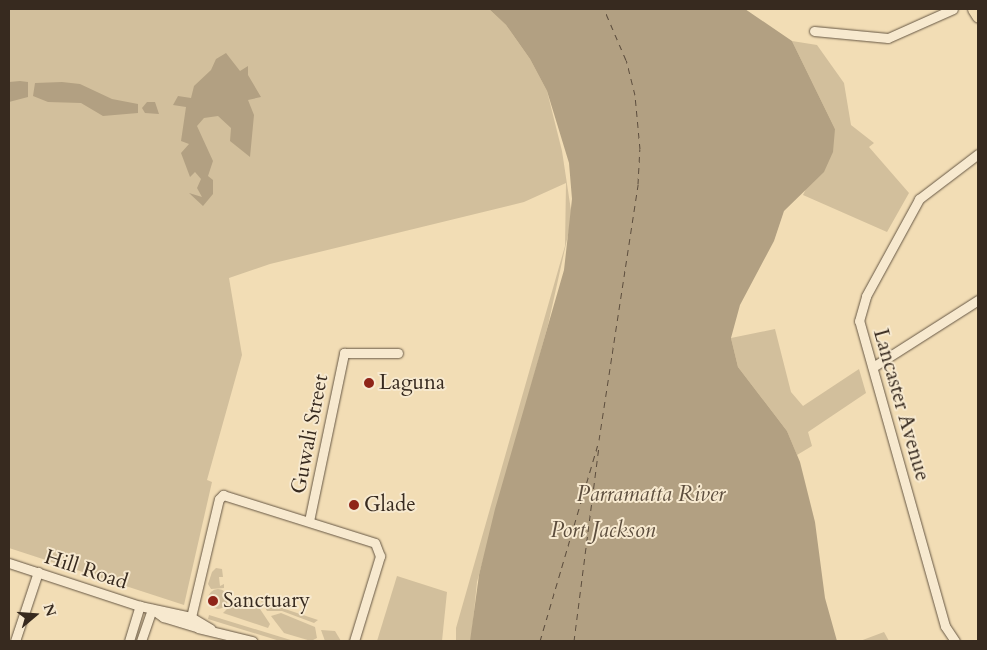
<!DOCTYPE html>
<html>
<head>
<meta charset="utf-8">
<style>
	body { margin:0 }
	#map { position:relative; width:987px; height:650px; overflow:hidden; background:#f2ddb5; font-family:Cardo,serif }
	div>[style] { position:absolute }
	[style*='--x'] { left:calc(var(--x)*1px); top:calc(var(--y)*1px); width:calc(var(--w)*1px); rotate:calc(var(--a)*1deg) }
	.green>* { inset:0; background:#d2bf9c }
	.round { border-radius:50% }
	.water>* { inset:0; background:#b2a082 }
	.ferry>* { height:1px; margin-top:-0.5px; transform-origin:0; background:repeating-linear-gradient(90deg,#5c4d3d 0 6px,transparent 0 11px) }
	.roads { filter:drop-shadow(0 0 1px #665744) drop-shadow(0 0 1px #665744) }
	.minor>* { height:9px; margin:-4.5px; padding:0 4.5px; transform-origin:4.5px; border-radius:4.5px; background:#f7e9cf }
	.major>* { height:11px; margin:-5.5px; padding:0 5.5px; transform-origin:5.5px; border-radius:5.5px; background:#f2ddb5 }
	.dots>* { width:14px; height:14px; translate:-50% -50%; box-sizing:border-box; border:2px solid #f7e9cf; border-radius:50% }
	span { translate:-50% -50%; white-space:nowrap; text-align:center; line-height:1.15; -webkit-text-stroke:4px #f7e9cf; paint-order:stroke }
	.poi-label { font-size:21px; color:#372a1f }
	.left { translate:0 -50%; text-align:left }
	.street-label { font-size:21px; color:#372a1f }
	.water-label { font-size:22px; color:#5c4d3d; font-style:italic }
	.frame { position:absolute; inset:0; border:10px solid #372a1f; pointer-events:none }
	.north { position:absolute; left:10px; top:590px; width:50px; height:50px; -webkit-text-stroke:4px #f7e9cf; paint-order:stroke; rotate:72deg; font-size:14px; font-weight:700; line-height:20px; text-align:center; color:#372a1f }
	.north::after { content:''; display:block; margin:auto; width:18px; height:22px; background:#372a1f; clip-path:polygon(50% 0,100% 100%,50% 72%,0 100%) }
</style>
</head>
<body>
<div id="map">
	<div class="green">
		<i style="clip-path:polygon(9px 9px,489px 9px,506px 25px,530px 59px,547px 91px,562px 151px,572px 217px,548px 325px,477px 582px,471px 641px,456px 641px,456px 628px,565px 246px,566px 183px,524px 202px,270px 264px,229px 278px,242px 355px,207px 480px,212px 482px,184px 605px,9px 548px)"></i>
		<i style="clip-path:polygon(792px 41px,817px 45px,844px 83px,851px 125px,874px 143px,869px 147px,909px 193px,887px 232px,803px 195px,835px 129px)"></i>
		<i style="clip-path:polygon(775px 329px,791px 392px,803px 406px,859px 369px,866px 393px,808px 432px,812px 446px,797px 455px,787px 431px,738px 367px,731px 338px)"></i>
		<i style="clip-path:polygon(216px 568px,222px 569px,223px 577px,219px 577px,220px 586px,224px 584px,224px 588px,211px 589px,208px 584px,212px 572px)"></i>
		<i style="clip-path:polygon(397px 576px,447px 592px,442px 641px,377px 641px)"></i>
		<i class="round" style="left:208px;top:589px;width:20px;height:20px"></i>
		<i style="clip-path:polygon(236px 600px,256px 603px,270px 624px,268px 628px,223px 613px)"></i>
		<i style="clip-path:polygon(261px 601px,318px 620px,314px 623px,282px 611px,267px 611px)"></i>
		<i style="clip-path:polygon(281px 613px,315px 627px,317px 638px,311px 641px,284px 633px,271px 616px)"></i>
		<i style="clip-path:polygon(209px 615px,294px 641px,280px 641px,208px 619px)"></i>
		<i style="clip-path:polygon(321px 630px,335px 631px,341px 641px,325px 641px)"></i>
		<i style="clip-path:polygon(884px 632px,889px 641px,860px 641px)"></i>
	</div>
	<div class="water">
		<i style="clip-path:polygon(489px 9px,745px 9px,792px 41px,835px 129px,833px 152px,824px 172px,784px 211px,774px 241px,740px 305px,731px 338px,738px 367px,787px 431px,800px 462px,815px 522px,825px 598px,837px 641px,470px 641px,479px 575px,495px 509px,564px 270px,572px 199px,569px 163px,547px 91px,530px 59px,506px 25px)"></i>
		<i style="clip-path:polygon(226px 53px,240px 71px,248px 66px,248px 75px,261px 97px,248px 100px,254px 115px,250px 157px,230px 141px,231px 128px,218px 116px,204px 118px,197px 126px,213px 161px,208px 176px,213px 180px,213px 194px,203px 206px,189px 193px,202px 197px,197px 188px,201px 179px,195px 172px,190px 177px,181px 153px,189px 144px,181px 141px,186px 107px,173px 105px,178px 96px,191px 98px,194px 86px,211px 70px,216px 59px)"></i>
		<i style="clip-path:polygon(20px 81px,28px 82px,28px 97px,9px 102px,9px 82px)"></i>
		<i style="clip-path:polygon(62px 82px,80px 84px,112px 99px,138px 104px,138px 113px,103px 116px,81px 103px,48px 102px,33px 96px,35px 83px)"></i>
		<i style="clip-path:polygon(147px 102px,155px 102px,159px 114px,145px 113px,142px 108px)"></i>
	</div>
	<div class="ferry">
		<i style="--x:540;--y:641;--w:209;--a:-73.6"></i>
		<i style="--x:599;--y:440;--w:259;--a:-81.3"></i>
		<i style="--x:638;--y:184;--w:35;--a:-87"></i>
		<i style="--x:640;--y:149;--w:54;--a:-95.3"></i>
		<i style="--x:635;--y:95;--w:36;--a:-104"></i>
		<i style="--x:626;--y:60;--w:56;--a:-113.3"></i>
		<i style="--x:574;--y:641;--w:197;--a:-82.7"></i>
	</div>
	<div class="roads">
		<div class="minor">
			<i style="--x:814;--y:31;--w:74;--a:5.4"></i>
			<i style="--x:888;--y:38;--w:71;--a:-24"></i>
			<i style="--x:873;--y:367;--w:125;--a:-32.5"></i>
			<i style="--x:309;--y:521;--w:172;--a:-78.2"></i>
			<i style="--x:344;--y:353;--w:54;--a:0"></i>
			<i style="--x:9;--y:563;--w:138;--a:18.2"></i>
			<i style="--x:140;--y:606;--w:52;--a:12.2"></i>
			<i style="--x:191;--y:617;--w:23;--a:31"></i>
			<i style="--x:152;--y:609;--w:14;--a:36"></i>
			<i style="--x:163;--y:617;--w:37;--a:17"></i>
			<i style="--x:198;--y:628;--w:56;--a:13.5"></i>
			<i style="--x:191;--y:617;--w:121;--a:-76.7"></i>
			<i style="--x:219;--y:499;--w:6;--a:-45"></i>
			<i style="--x:223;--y:495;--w:159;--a:17.5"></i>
			<i style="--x:375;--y:543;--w:14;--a:69"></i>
			<i style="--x:380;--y:556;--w:89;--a:107"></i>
			<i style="--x:15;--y:641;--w:73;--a:-71.6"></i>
			<i style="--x:129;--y:641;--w:37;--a:-73"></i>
			<i style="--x:141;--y:641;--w:34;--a:-71"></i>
			<i style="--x:955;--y:641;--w:18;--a:-124"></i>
			<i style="--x:945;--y:626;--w:317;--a:-105.7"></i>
			<i style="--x:859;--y:321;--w:26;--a:-74"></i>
			<i style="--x:866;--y:296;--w:111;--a:-61.3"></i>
			<i style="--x:919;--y:199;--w:74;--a:-37.3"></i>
		</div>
		<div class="major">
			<i style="--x:973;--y:9;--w:9;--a:58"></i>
		</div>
	</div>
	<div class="dots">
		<i style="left:369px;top:383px;background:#8f2418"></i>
		<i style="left:354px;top:505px;background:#8f2418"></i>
		<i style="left:213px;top:601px;background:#8f2418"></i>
	</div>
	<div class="poi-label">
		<span class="left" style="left:379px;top:383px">Laguna</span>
		<span class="left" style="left:364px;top:505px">Glade</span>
		<span class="left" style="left:223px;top:601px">Sanctuary</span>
	</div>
	<div class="street-label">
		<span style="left:901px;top:405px;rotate:74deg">Lancaster Avenue</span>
		<span style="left:310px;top:434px;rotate:-79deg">Guwali Street</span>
		<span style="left:86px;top:570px;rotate:18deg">Hill Road</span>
	</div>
	<div class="water-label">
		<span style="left:651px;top:495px">Parramatta River</span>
		<span style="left:603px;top:531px">Port Jackson</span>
	</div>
	<div class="frame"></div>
	<div class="north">N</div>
</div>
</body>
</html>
